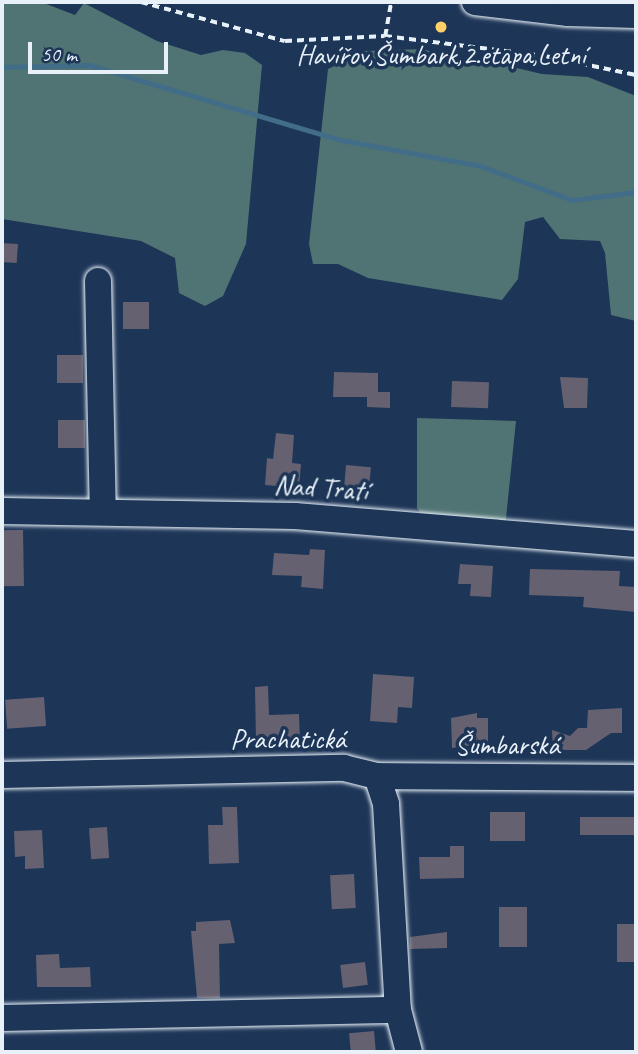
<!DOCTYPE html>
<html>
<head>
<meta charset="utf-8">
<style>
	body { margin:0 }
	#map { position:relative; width:638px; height:1054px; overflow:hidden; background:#1d3557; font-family:Caveat,sans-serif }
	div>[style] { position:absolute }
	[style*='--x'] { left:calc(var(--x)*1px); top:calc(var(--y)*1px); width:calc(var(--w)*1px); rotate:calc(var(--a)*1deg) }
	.green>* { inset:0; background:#507373 }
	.stream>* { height:5px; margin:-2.5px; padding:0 2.5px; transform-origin:2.5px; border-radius:2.5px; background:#426d89 }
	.building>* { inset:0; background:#656170; transform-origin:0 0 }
	.path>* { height:3.5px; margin-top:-1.75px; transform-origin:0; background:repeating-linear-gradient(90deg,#e8f1f8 0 7px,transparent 0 12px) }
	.roads { filter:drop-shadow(0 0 2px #e8f1f8) drop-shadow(0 0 2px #e8f1f8) }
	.minor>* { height:26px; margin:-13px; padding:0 13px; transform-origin:13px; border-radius:13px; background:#1d3557 }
	.dots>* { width:19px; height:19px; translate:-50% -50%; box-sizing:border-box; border:4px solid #1d3557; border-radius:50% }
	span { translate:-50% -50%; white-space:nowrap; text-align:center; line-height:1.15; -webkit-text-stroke:7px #1d3557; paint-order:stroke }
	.poi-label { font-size:28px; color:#e8f1f8 }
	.street-label { font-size:28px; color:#e8f1f8 }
	.frame { position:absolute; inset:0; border:4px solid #e8f1f8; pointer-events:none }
	.scale { position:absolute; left:28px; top:42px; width:140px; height:32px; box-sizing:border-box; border:4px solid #e8f1f8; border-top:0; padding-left:9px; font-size:21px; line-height:24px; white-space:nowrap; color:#e8f1f8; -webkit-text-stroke:5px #1d3557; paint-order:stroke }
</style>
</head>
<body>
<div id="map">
	<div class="green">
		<i style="clip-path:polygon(2px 2px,41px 2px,75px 15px,84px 3px,157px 41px,201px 55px,223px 50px,245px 53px,262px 65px,246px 244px,223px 296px,205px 306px,179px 293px,175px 258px,141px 241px,2px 219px)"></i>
		<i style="clip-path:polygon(423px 49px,466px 63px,487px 61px,542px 74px,588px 77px,636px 96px,636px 321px,611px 315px,605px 253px,600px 241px,560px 239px,543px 217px,525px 222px,518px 279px,502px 300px,368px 278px,338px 264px,313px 264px,309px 244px,328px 69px,365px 51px)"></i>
		<i style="clip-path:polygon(417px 418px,516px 421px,505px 528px,423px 516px,417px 508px)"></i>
	</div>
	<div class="stream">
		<i style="--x:2;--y:67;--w:87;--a:-1.3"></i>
		<i style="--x:89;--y:65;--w:263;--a:16.6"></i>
		<i style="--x:341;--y:140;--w:142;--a:10.5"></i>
		<i style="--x:481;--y:166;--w:97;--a:20.5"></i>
		<i style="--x:572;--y:200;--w:64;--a:-7.1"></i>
	</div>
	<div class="building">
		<i style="left:2px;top:243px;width:16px;height:19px;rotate:4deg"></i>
		<i style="left:123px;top:302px;width:26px;height:27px"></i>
		<i style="left:83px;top:355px;width:28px;height:26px;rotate:90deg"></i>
		<i style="clip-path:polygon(334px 372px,378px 373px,378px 392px,390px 392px,390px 408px,367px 407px,367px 397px,333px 397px)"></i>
		<i style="clip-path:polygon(560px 377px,588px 378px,587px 408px,564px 408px)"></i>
		<i style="left:452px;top:381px;width:37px;height:26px;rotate:2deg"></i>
		<i style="left:58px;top:420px;width:27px;height:28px"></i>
		<i style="clip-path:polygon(276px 433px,294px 435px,292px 463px,301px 464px,299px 488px,265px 485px,267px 458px,273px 459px)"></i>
		<i style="left:346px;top:465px;width:25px;height:24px;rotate:5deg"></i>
		<i style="left:23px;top:530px;width:56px;height:21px;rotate:89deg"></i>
		<i style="clip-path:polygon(310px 549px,325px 550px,323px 589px,301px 587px,302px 576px,272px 575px,274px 553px,309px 555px)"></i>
		<i style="clip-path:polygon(460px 564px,493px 566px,491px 597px,470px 596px,471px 584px,458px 584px)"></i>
		<i style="clip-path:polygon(530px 569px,620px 571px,619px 586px,636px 587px,636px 612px,583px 607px,584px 597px,529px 595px)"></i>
		<i style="clip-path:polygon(373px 674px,414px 677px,412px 708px,398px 707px,397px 723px,370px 721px)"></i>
		<i style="clip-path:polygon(268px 686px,269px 715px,299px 714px,300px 742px,256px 743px,255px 687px)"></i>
		<i style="left:44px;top:697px;width:29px;height:39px;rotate:86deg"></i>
		<i style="clip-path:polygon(622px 708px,622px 733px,611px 733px,586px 750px,553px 750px,552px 730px,570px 736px,578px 728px,587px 728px,588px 710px)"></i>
		<i style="clip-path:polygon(477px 713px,477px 718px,488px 718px,488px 743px,452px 748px,451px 718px)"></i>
		<i style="clip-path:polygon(222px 807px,237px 807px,239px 863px,209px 864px,208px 825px,223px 825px)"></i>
		<i style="left:490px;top:812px;width:35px;height:29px"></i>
		<i style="left:580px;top:817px;width:56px;height:18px"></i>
		<i style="left:107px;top:827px;width:31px;height:18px;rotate:86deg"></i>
		<i style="clip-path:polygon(42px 830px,44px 868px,25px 869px,25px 856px,15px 857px,14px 831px)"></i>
		<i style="clip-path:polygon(450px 846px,464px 846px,464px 878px,420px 879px,419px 857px,450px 857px)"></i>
		<i style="left:354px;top:874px;width:34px;height:24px;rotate:87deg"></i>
		<i style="left:499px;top:907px;width:28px;height:40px"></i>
		<i style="clip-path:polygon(230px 920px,235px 943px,219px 944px,220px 998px,197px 998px,191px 931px,196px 931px,196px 922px)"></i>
		<i style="left:617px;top:924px;width:19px;height:38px"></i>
		<i style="clip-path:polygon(447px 932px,447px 948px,410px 949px,410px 937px)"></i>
		<i style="clip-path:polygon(59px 954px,60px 968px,90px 967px,91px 987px,37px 987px,36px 955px)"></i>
		<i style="left:365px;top:962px;width:23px;height:25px;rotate:83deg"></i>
		<i style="left:374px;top:1031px;width:21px;height:25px;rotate:85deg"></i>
	</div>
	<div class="path">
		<i style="--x:141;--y:2;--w:149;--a:15.2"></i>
		<i style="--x:285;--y:41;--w:100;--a:-2.9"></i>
		<i style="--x:385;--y:36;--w:161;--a:7.1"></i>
		<i style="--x:545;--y:56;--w:93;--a:11.8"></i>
		<i style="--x:385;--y:36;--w:35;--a:-80"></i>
	</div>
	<div class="roads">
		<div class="minor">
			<i style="--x:475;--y:2;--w:94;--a:6.7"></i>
			<i style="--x:568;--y:13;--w:68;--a:1.7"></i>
			<i style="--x:98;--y:281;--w:231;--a:88.8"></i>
			<i style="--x:2;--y:511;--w:293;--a:1"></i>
			<i style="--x:295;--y:516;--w:342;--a:4.7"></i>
			<i style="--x:2;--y:775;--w:342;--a:-1.2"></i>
			<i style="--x:344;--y:768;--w:34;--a:14"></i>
			<i style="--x:377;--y:776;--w:29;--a:72"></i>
			<i style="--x:386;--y:804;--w:206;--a:86.7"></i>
			<i style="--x:398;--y:1010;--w:43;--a:75.3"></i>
			<i style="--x:377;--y:776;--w:259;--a:0.4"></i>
			<i style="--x:2;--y:1018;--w:396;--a:-1.2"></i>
		</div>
	</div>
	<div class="dots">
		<i style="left:441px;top:27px;background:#ffd166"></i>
	</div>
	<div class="poi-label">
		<span style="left:441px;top:55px">Havířov,Šumbark,2.etapa,Letní</span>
	</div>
	<div class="street-label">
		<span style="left:321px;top:488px;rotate:4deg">Nad Tratí</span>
		<span style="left:288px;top:739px">Prachatická</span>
		<span style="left:507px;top:745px">Šumbarská</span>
	</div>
	<div class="frame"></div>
	<div class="scale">50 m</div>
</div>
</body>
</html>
